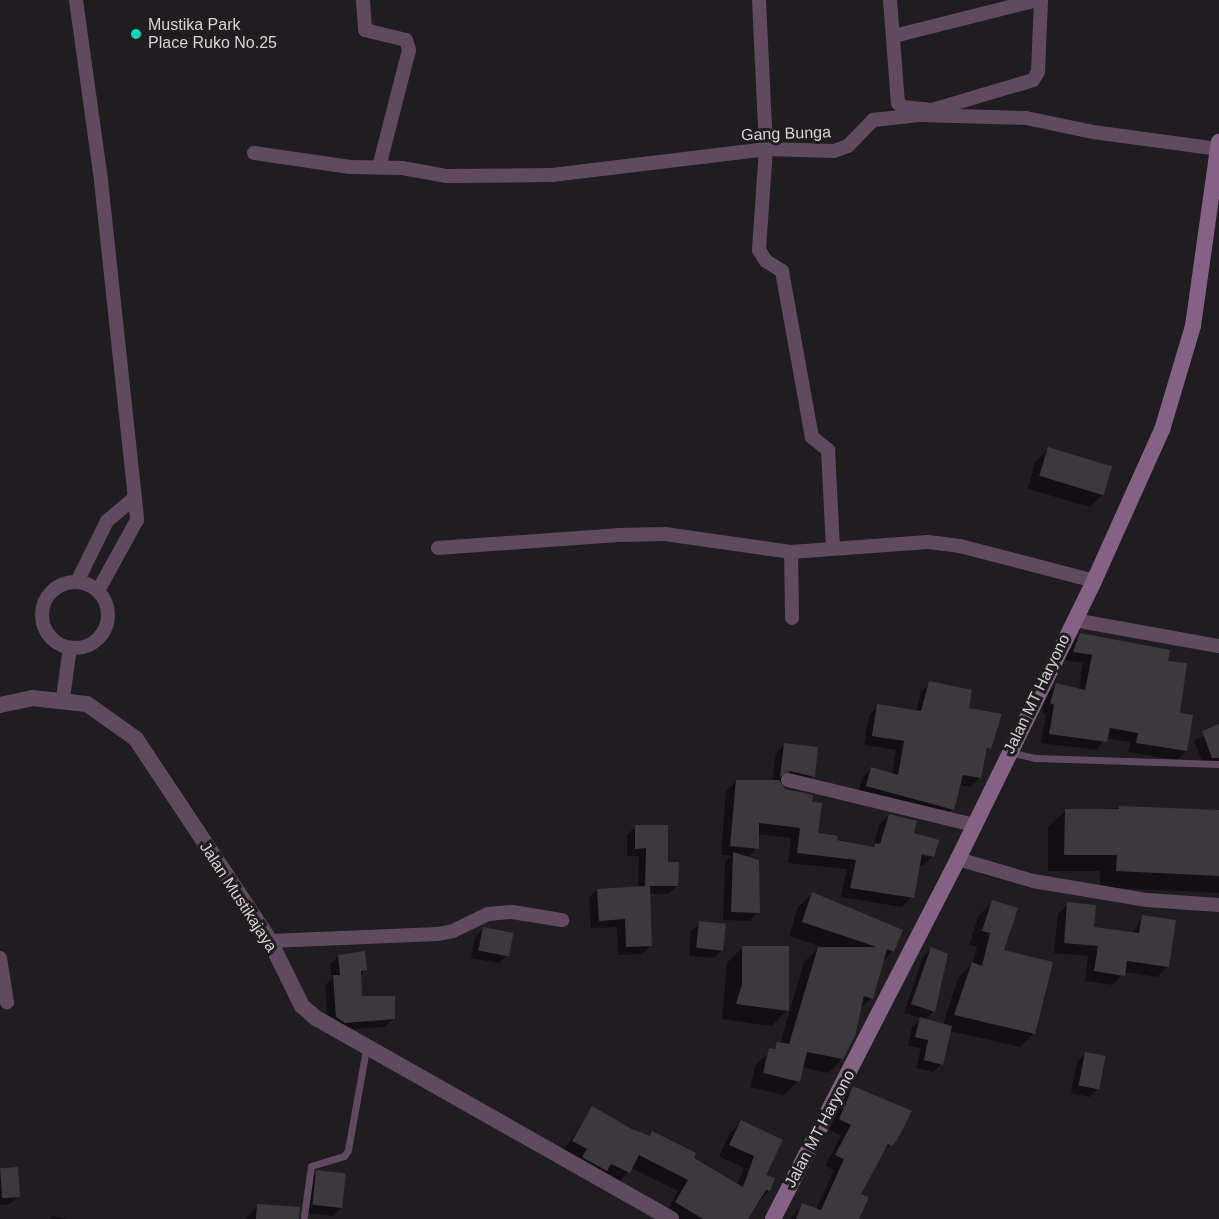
<!DOCTYPE html>
<html>
<head>
<meta charset="utf-8">
<style>
	body { margin:0 }
	#map { position:relative; width:1219px; height:1219px; overflow:hidden; background:#201d20; font-family:Helvetica,sans-serif }
	div>[style] { position:absolute }
	[style*='--x'] { left:calc(var(--x)*1px); top:calc(var(--y)*1px); width:calc(var(--w)*1px); rotate:calc(var(--a)*1deg) }
	.shadow>* { inset:0; background:#0007 }
	.building>* { inset:0; background:#3c393c; transform-origin:0 0 }
	.service>* { height:7px; margin:-3.5px; padding:0 3.5px; transform-origin:3.5px; border-radius:3.5px; background:#604a60 }
	.minor>* { height:14px; margin:-7px; padding:0 7px; transform-origin:7px; border-radius:7px; background:#604a60 }
	.minor>.ring { margin:-7px; padding:0; box-sizing:content-box; background:none; border:14px solid #604a60; border-radius:50% }
	.tertiary>* { height:16px; margin:-8px; padding:0 8px; transform-origin:8px; border-radius:8px; background:#604a60 }
	.secondary>* { height:16px; margin:-8px; padding:0 8px; transform-origin:8px; border-radius:8px; background:#856285 }
	.dots>* { width:16px; height:16px; translate:-50% -50%; box-sizing:border-box; border:3px solid #201d20; border-radius:50% }
	span { translate:-50% -50%; white-space:nowrap; text-align:center; line-height:1.15; -webkit-text-stroke:6px #201d20; paint-order:stroke }
	.poi-label { font-size:16px; color:#d6d3d5 }
	.left { translate:0 -50%; text-align:left }
	.street-label { font-size:16px; color:#d6d3d5 }
</style>
</head>
<body>
<div id="map">
	<div class="shadow">
		<i style="clip-path:polygon(1048px 449px,1103px 494px,1090px 507px,1028px 489px,1035px 462px)"></i>
		<i style="clip-path:polygon(1081px 635px,1167px 662px,1186px 751px,1177px 760px,1128px 752px,1130px 742px,1106px 738px,1096px 750px,1041px 743px,1046px 714px,1042px 712px,1047px 694px,1057px 685px,1079px 690px,1083px 663px,1065px 660px,1071px 644px)"></i>
		<i style="clip-path:polygon(930px 683px,967px 709px,990px 748px,984px 754px,980px 777px,971px 787px,959px 785px,952px 809px,943px 818px,858px 795px,862px 778px,871px 769px,892px 774px,896px 750px,864px 745px,869px 715px,878px 706px,916px 712px,921px 692px)"></i>
		<i style="clip-path:polygon(1219px 726px,1219px 764px,1204px 766px,1194px 741px)"></i>
		<i style="clip-path:polygon(evenodd,784px 745px,813px 777px,805px 785px,777px 780px,816px 835px,873px 847px,879px 825px,889px 815px,933px 856px,923px 866px,919px 865px,912px 897px,902px 907px,841px 897px,847px 869px,788px 863px,791px 838px,758px 834px,757px 848px,747px 858px,758px 912px,750px 921px,723px 920px,725px 862px,731px 856px,721px 855px,726px 791px,736px 781px,772px 782px,776px 753px,784px 745px,915px 851px,928px 854px,928px 857px,915px 854px,915px 851px)"></i>
		<i style="clip-path:polygon(1120px 808px,1219px 812px,1219px 893px,1100px 887px,1100px 871px,1048px 871px,1048px 827px,1065px 811px)"></i>
		<i style="clip-path:polygon(635px 827px,666px 863px,677px 886px,669px 894px,649px 894px,650px 946px,642px 954px,618px 955px,617px 927px,591px 928px,589px 898px,597px 890px,638px 888px,639px 856px,627px 856px,627px 835px)"></i>
		<i style="clip-path:polygon(812px 894px,893px 951px,882px 962px,871px 998px,859px 1010px,842px 1059px,828px 1073px,802px 1067px,798px 1081px,784px 1095px,750px 1087px,756px 1064px,780px 1044px,804px 962px,820px 946px,789px 936px,798px 907px)"></i>
		<i style="clip-path:polygon(993px 902px,1002px 951px,1051px 963px,1033px 1034px,1020px 1047px,950px 1031px,942px 1064px,933px 1072px,916px 1068px,921px 1048px,908px 1046px,912px 1027px,921px 1018px,904px 1013px,923px 957px,931px 949px,947px 954px,933px 1012px,925px 1020px,943px 1025px,958px 978px,973px 963px,977px 947px,969px 945px,979px 915px)"></i>
		<i style="clip-path:polygon(1068px 904px,1093px 928px,1132px 933px,1143px 916px,1168px 966px,1157px 977px,1124px 972px,1113px 985px,1085px 981px,1088px 956px,1054px 953px,1058px 914px)"></i>
		<i style="clip-path:polygon(700px 923px,722px 950px,714px 958px,689px 956px,691px 931px)"></i>
		<i style="clip-path:polygon(483px 929px,507px 955px,499px 963px,471px 958px,475px 937px)"></i>
		<i style="clip-path:polygon(742px 948px,787px 1010px,772px 1026px,722px 1019px,727px 963px)"></i>
		<i style="clip-path:polygon(338px 956px,366px 969px,360px 976px,361px 998px,393px 1019px,385px 1027px,336px 1030px,328px 1025px,325px 985px,332px 979px,330px 965px)"></i>
		<i style="clip-path:polygon(1085px 1054px,1098px 1088px,1090px 1097px,1071px 1093px,1077px 1062px)"></i>
		<i style="clip-path:polygon(854px 1088px,896px 1139px,879px 1156px,859px 1194px,867px 1198px,859px 1219px,790px 1219px,802px 1205px,816px 1210px,834px 1170px,825px 1166px,841px 1136px,829px 1130px,843px 1099px)"></i>
		<i style="clip-path:polygon(593px 1108px,648px 1137px,652px 1133px,737px 1185px,744px 1168px,719px 1156px,730px 1133px,741px 1122px,769px 1190px,746px 1219px,674px 1219px,665px 1214px,678px 1191px,631px 1168px,618px 1183px,562px 1152px)"></i>
		<i style="clip-path:polygon(0 1170px,18px 1196px,10px 1204px,0 1205px)"></i>
		<i style="clip-path:polygon(317px 1172px,341px 1208px,333px 1216px,304px 1213px,308px 1180px)"></i>
		<i style="clip-path:polygon(258px 1206px,291px 1219px,245px 1219px)"></i>
		<i style="clip-path:polygon(53px 1216px,66px 1219px,50px 1219px)"></i>
	</div>
	<div class="building">
		<i style="left:1048px;top:447px;width:67px;height:30px;rotate:17deg"></i>
		<i style="clip-path:polygon(1080px 633px,1170px 650px,1168px 661px,1187px 663px,1180px 713px,1193px 715px,1187px 751px,1136px 743px,1138px 733px,1110px 728px,1107px 742px,1049px 734px,1054px 705px,1050px 703px,1056px 683px,1085px 690px,1092px 655px,1073px 652px)"></i>
		<i style="clip-path:polygon(929px 681px,972px 690px,969px 708px,1002px 714px,991px 749px,987px 748px,981px 778px,963px 775px,954px 810px,866px 786px,871px 767px,898px 775px,904px 741px,872px 736px,877px 704px,921px 711px)"></i>
		<i style="clip-path:polygon(1219px 724px,1219px 758px,1212px 758px,1202px 731px)"></i>
		<i style="clip-path:polygon(784px 743px,818px 747px,815px 777px,790px 771px,780px 777px)"></i>
		<i style="clip-path:polygon(736px 780px,779px 780px,785px 789px,813px 795px,812px 802px,822px 803px,818px 833px,838px 836px,837px 840px,874px 847px,875px 843px,880px 844px,889px 814px,917px 821px,914px 833px,939px 840px,934px 857px,922px 854px,914px 898px,850px 888px,856px 860px,797px 853px,800px 828px,759px 823px,759px 849px,730px 846px)"></i>
		<i style="clip-path:polygon(1119px 806px,1219px 810px,1219px 876px,1116px 871px,1117px 855px,1064px 855px,1065px 809px,1119px 809px)"></i>
		<i style="clip-path:polygon(635px 825px,668px 825px,668px 862px,679px 862px,678px 886px,650px 886px,652px 946px,626px 947px,625px 919px,599px 921px,597px 889px,645px 886px,646px 848px,635px 849px)"></i>
		<i style="clip-path:polygon(733px 852px,759px 860px,760px 913px,731px 912px)"></i>
		<i style="clip-path:polygon(812px 892px,903px 930px,894px 952px,887px 949px,873px 999px,864px 996px,855px 1036px,843px 1059px,807px 1052px,800px 1082px,763px 1073px,769px 1048px,775px 1049px,777px 1042px,789px 1044px,818px 947px,877px 947px,802px 922px)"></i>
		<i style="clip-path:polygon(992px 900px,1018px 908px,1004px 950px,1053px 962px,1035px 1034px,954px 1015px,972px 962px,982px 966px,990px 933px,982px 931px)"></i>
		<i style="clip-path:polygon(1067px 902px,1096px 905px,1094px 927px,1139px 933px,1142px 915px,1176px 920px,1169px 967px,1127px 961px,1125px 976px,1094px 971px,1098px 946px,1064px 943px)"></i>
		<i style="left:699px;top:921px;width:27px;height:27px;rotate:6deg"></i>
		<i style="left:483px;top:927px;width:31px;height:24px;rotate:11deg"></i>
		<i style="clip-path:polygon(742px 946px,789px 946px,789px 1011px,736px 1004px,742px 984px)"></i>
		<i style="clip-path:polygon(931px 947px,948px 954px,935px 1012px,911px 1004px)"></i>
		<i style="clip-path:polygon(365px 951px,367px 970px,361px 971px,362px 996px,395px 996px,395px 1019px,345px 1023px,336px 1017px,333px 975px,340px 975px,338px 955px)"></i>
		<i style="clip-path:polygon(920px 1017px,952px 1026px,943px 1065px,924px 1060px,928px 1040px,915px 1037px)"></i>
		<i style="left:1085px;top:1052px;width:21px;height:34px;rotate:11deg"></i>
		<i style="clip-path:polygon(853px 1086px,912px 1111px,897px 1140px,892px 1146px,888px 1144px,861px 1194px,869px 1197px,859px 1219px,796px 1219px,802px 1203px,821px 1210px,844px 1159px,835px 1155px,851px 1125px,839px 1119px)"></i>
		<i style="clip-path:polygon(592px 1106px,632px 1129px,650px 1136px,652px 1131px,696px 1153px,694px 1158px,743px 1187px,754px 1156px,729px 1145px,741px 1120px,783px 1140px,766px 1175px,775px 1178px,770px 1191px,766px 1190px,748px 1219px,703px 1219px,675px 1202px,688px 1180px,639px 1155px,630px 1173px,611px 1164px,607px 1171px,582px 1157px,587px 1149px,572px 1141px)"></i>
		<i style="left:18px;top:1167px;width:30px;height:18px;rotate:86deg"></i>
		<i style="left:316px;top:1170px;width:30px;height:35px;rotate:6deg"></i>
		<i style="clip-path:polygon(257px 1204px,300px 1207px,299px 1219px,256px 1219px)"></i>
	</div>
	<div class="service">
		<i style="--x:1009;--y:752;--w:28;--a:13"></i>
		<i style="--x:1036;--y:758;--w:183;--a:1.9"></i>
		<i style="--x:304;--y:1216;--w:50;--a:-82"></i>
		<i style="--x:311;--y:1166;--w:34;--a:-17"></i>
		<i style="--x:344;--y:1156;--w:7;--a:-56"></i>
		<i style="--x:348;--y:1150;--w:103;--a:-79.9"></i>
	</div>
	<div class="minor">
		<i style="--x:76;--y:0;--w:183;--a:82.1"></i>
		<i style="--x:101;--y:181;--w:341;--a:83.9"></i>
		<i style="--x:137;--y:520;--w:81;--a:118.8"></i>
		<i style="--x:363;--y:0;--w:30;--a:86"></i>
		<i style="--x:365;--y:30;--w:42;--a:13.7"></i>
		<i style="--x:406;--y:40;--w:10;--a:73"></i>
		<i style="--x:409;--y:50;--w:121;--a:104.4"></i>
		<i style="--x:759;--y:0;--w:149;--a:87.3"></i>
		<i style="--x:766;--y:149;--w:101;--a:94"></i>
		<i style="--x:759;--y:250;--w:13;--a:58"></i>
		<i style="--x:766;--y:261;--w:19;--a:32"></i>
		<i style="--x:782;--y:271;--w:169;--a:79.8"></i>
		<i style="--x:812;--y:437;--w:21;--a:39"></i>
		<i style="--x:828;--y:450;--w:98;--a:87.1"></i>
		<i style="--x:890;--y:0;--w:103;--a:85.6"></i>
		<i style="--x:898;--y:103;--w:6;--a:39"></i>
		<i style="--x:903;--y:107;--w:29;--a:6"></i>
		<i style="--x:932;--y:110;--w:105;--a:-16.5"></i>
		<i style="--x:1033;--y:80;--w:9;--a:-58"></i>
		<i style="--x:1038;--y:72;--w:72;--a:-87.6"></i>
		<i style="--x:894;--y:36;--w:147;--a:-14.1"></i>
		<i style="--x:254;--y:153;--w:97;--a:8.3"></i>
		<i style="--x:350;--y:167;--w:52;--a:1.1"></i>
		<i style="--x:402;--y:168;--w:46;--a:10.1"></i>
		<i style="--x:447;--y:176;--w:105;--a:-0.5"></i>
		<i style="--x:552;--y:175;--w:216;--a:-6.9"></i>
		<i style="--x:766;--y:149;--w:68;--a:1.7"></i>
		<i style="--x:834;--y:151;--w:15;--a:-20"></i>
		<i style="--x:848;--y:146;--w:36;--a:-46"></i>
		<i style="--x:873;--y:120;--w:46;--a:-6.2"></i>
		<i style="--x:919;--y:115;--w:107;--a:1.6"></i>
		<i style="--x:1026;--y:118;--w:68;--a:11.8"></i>
		<i style="--x:1093;--y:132;--w:126;--a:7.7"></i>
		<i style="--x:438;--y:548;--w:180;--a:-4.1"></i>
		<i style="--x:618;--y:535;--w:47;--a:-1.2"></i>
		<i style="--x:665;--y:534;--w:127;--a:8.1"></i>
		<i style="--x:791;--y:552;--w:137;--a:-4.2"></i>
		<i style="--x:928;--y:542;--w:32;--a:7"></i>
		<i style="--x:960;--y:546;--w:138;--a:14.6"></i>
		<i style="--x:791;--y:552;--w:66;--a:89.1"></i>
		<i style="--x:77;--y:582;--w:68;--a:-63.8"></i>
		<i style="--x:107;--y:521;--w:33;--a:-40"></i>
		<i class="ring" style="left:42px;top:582px;width:52px;height:52px"></i>
		<i style="--x:1074;--y:620;--w:147;--a:10.2"></i>
		<i style="--x:63;--y:698;--w:51;--a:-82.2"></i>
		<i style="--x:788;--y:780;--w:191;--a:13.6"></i>
		<i style="--x:958;--y:859;--w:78;--a:16.3"></i>
		<i style="--x:1033;--y:881;--w:116;--a:9.5"></i>
		<i style="--x:1147;--y:900;--w:72;--a:4"></i>
		<i style="--x:270;--y:941;--w:168;--a:-2.4"></i>
		<i style="--x:438;--y:934;--w:15;--a:-11"></i>
		<i style="--x:453;--y:931;--w:39;--a:-26"></i>
		<i style="--x:488;--y:914;--w:24;--a:-5"></i>
		<i style="--x:512;--y:912;--w:51;--a:9.1"></i>
		<i style="--x:0;--y:958;--w:45;--a:81"></i>
	</div>
	<div class="tertiary">
		<i style="--x:0;--y:705;--w:33;--a:-12"></i>
		<i style="--x:32;--y:698;--w:55;--a:6.2"></i>
		<i style="--x:87;--y:704;--w:60;--a:35.5"></i>
		<i style="--x:136;--y:739;--w:242;--a:56.4"></i>
		<i style="--x:270;--y:941;--w:72;--a:63.8"></i>
		<i style="--x:302;--y:1006;--w:18;--a:41"></i>
		<i style="--x:316;--y:1018;--w:408;--a:29.5"></i>
	</div>
	<div class="secondary">
		<i style="--x:773;--y:1219;--w:405;--a:-62.8"></i>
		<i style="--x:958;--y:859;--w:309;--a:-63.9"></i>
		<i style="--x:1094;--y:581;--w:166;--a:-65.8"></i>
		<i style="--x:1162;--y:430;--w:109;--a:-73.4"></i>
		<i style="--x:1193;--y:326;--w:186;--a:-82"></i>
	</div>
	<div class="dots">
		<i style="left:136px;top:34px;background:#0dd5b5"></i>
	</div>
	<div class="poi-label">
		<span class="left" style="left:148px;top:34px">Mustika Park<br>Place Ruko No.25</span>
	</div>
	<div class="street-label">
		<span style="left:786px;top:134px;rotate:-2deg">Gang Bunga</span>
		<span style="left:1037px;top:694px;rotate:-64deg">Jalan MT Haryono</span>
		<span style="left:238px;top:897px;rotate:57deg">Jalan Mustikajaya</span>
		<span style="left:820px;top:1129px;rotate:-62deg">Jalan MT Haryono</span>
	</div>
</div>
</body>
</html>
